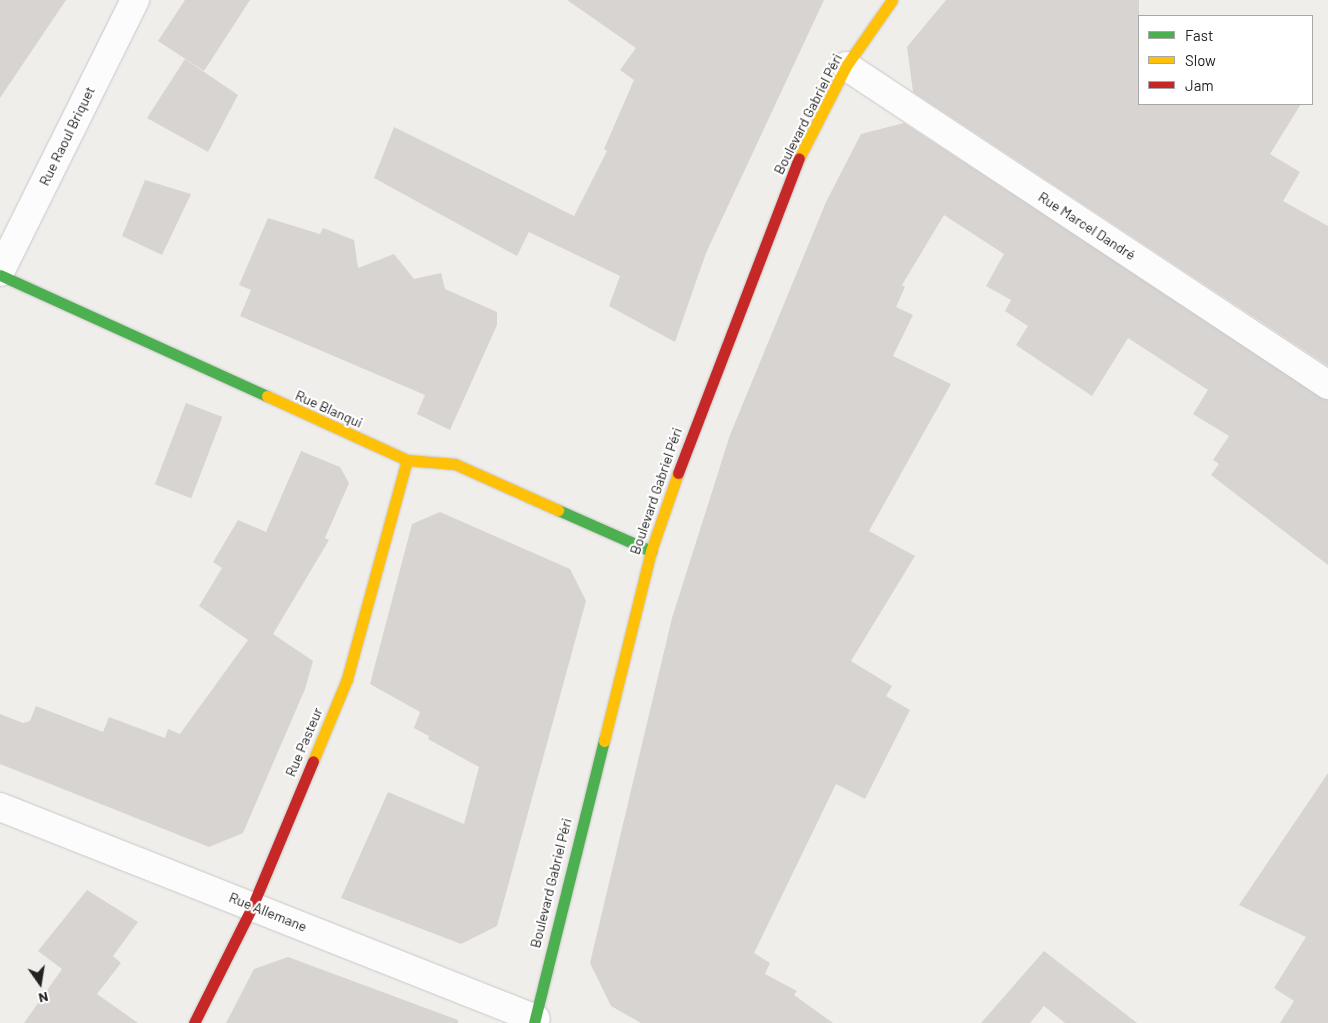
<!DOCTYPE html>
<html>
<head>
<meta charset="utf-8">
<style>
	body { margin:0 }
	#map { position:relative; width:1328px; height:1023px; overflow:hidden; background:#f0eeeb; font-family:Barlow,sans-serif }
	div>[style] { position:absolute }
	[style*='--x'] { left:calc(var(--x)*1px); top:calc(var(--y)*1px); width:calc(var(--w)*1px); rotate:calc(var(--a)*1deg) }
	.building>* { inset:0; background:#d7d4d2; transform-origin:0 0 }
	.roads { filter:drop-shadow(0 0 1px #c9c8c7) drop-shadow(0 0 1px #c9c8c7) }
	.street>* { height:28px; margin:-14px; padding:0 14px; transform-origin:14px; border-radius:14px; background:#fdfcfc }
	.fast>* { height:11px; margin:-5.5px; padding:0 5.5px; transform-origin:5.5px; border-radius:5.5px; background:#4caf50 }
	.slow>* { height:11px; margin:-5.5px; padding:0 5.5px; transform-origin:5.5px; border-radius:5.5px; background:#ffc107 }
	.jam>* { height:11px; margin:-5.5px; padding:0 5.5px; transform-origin:5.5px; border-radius:5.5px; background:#c62828 }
	span { translate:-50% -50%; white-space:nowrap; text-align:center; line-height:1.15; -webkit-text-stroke:4.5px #fff; paint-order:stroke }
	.street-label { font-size:14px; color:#222 }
	.legend { position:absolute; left:1138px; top:15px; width:175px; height:90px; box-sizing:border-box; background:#fff; border:1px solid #a7a7a7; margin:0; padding:6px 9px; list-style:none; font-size:15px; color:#222 }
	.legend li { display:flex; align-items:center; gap:10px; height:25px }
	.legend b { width:25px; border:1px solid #a7a7a7 }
	.north { position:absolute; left:15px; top:958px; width:50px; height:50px; -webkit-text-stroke:4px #fff; paint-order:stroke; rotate:167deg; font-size:14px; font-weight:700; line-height:20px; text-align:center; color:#222 }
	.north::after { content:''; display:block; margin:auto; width:18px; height:22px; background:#222; clip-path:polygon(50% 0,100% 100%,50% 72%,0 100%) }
</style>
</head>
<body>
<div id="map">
	<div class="building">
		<i style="clip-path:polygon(0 0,66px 0,0 98px)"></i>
		<i style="clip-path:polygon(185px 0,250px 0,204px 71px,158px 41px)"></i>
		<i style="clip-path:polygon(567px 0,824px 0,706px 253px,675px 342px,609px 306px,620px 276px,529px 232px,517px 256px,374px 178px,394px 127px,574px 216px,607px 151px,604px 149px,634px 80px,620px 70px,636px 48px)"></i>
		<i style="clip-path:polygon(946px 0,1139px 0,1139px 104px,1301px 104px,1270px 154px,1300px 172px,1283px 201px,1328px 226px,1328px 366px,913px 92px,907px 47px)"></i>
		<i style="clip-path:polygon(185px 59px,238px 95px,208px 152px,147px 118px)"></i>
		<i style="clip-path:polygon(904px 123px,1328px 400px,1328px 565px,1211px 475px,1219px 464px,1213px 460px,1229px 436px,1193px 414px,1208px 390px,1128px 338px,1092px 396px,1016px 345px,1028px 326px,1005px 311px,1011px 300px,986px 286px,1004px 254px,944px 215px,902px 285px,905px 287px,896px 307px,913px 315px,893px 356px,951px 384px,869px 531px,915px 556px,851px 661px,892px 686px,886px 696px,910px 710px,865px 799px,836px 784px,754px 953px,770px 963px,765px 974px,797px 991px,794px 995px,833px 1023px,641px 1023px,611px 1006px,590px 963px,672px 618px,730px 435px,826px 202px,861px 134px)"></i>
		<i style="clip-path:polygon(145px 180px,191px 194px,162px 255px,122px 236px)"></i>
		<i style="clip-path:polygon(268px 218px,320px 234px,323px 228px,354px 240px,358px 268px,394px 254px,414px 279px,441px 273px,445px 289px,497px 312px,497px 325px,450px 430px,417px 414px,425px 395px,240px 316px,251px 290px,239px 285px)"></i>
		<i style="left:186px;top:403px;width:39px;height:87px;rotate:21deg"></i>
		<i style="clip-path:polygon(301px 451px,340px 467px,349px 483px,325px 538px,329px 540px,273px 634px,313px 661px,305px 689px,243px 833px,209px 847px,0 764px,0 714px,23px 723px,30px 721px,36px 706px,103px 732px,109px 717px,165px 738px,168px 729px,180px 734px,248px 640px,199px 606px,222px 568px,213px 562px,238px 520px,266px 532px)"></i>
		<i style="clip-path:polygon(440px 512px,570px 569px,586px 601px,497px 926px,461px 944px,341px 898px,388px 792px,464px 824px,479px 767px,428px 739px,429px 736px,414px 728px,420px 712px,370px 684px,412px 524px)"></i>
		<i style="clip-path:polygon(1328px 773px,1328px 1023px,1280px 1023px,1294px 1001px,1274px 988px,1306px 937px,1239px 905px)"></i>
		<i style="clip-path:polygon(87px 890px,138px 922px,113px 956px,121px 963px,97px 994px,138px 1023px,24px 1023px,62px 969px,38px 951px)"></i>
		<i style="clip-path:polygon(1044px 951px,1137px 1023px,1065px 1023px,1044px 1006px,1030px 1023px,981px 1023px)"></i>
		<i style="clip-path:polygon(288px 957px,458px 1020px,458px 1023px,226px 1023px,254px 969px)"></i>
	</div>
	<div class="roads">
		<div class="street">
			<i style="--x:846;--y:66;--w:578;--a:33.5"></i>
			<i style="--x:0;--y:272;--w:304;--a:-63.6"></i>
			<i style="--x:0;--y:807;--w:576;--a:21.58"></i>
		</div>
		<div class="fast">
			<i style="--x:0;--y:275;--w:293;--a:24.4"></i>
			<i style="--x:558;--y:510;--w:102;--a:23.8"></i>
			<i style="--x:534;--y:1023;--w:291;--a:-76.1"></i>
		</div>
		<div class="slow">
			<i style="--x:799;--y:158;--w:103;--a:-62.9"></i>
			<i style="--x:846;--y:66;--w:80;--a:-55.1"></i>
			<i style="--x:267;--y:396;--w:154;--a:24.6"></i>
			<i style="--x:407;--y:460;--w:48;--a:4.8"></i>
			<i style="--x:455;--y:464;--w:113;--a:24.1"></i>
			<i style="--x:604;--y:741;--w:196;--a:-76.1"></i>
			<i style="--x:651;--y:551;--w:83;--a:-70.9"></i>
			<i style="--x:313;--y:761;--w:89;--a:-67.5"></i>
			<i style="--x:347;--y:679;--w:227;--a:-74.7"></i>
		</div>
		<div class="jam">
			<i style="--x:678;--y:473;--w:337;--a:-69"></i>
			<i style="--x:194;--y:1023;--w:130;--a:-63.4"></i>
			<i style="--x:252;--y:907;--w:158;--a:-67.3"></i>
		</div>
	</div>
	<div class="street-label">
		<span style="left:808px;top:114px;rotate:-63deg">Boulevard Gabriel Péri</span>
		<span style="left:67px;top:136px;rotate:-64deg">Rue Raoul Briquet</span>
		<span style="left:1087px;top:226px;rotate:33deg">Rue Marcel Dandré</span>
		<span style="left:329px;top:409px;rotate:24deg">Rue Blanqui</span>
		<span style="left:656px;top:491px;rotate:-71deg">Boulevard Gabriel Péri</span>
		<span style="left:304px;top:742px;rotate:-67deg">Rue Pasteur</span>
		<span style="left:551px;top:883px;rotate:-76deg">Boulevard Gabriel Péri</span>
		<span style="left:268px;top:912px;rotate:22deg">Rue Allemane</span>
	</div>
	<ul class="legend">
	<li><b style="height:6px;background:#4caf50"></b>Fast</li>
	<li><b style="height:6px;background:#ffc107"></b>Slow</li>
	<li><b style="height:6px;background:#c62828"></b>Jam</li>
	</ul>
	<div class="north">N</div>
</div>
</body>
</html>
